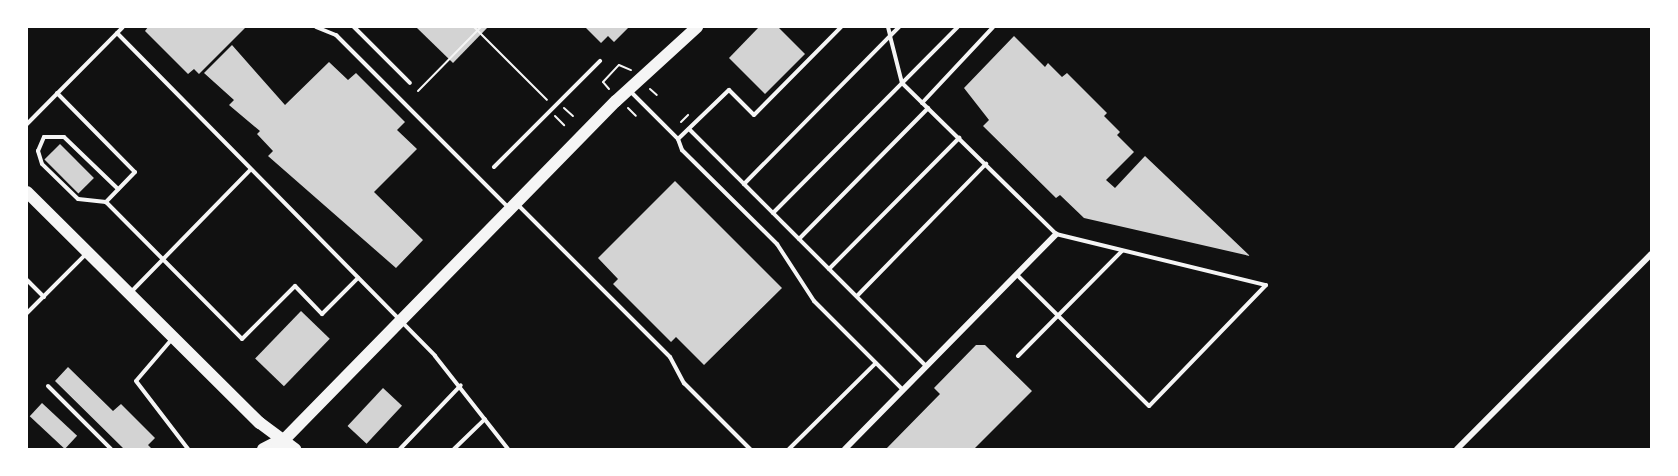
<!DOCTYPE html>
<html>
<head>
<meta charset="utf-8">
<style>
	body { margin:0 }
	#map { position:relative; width:1678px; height:476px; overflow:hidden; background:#111; font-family:"DM Sans",sans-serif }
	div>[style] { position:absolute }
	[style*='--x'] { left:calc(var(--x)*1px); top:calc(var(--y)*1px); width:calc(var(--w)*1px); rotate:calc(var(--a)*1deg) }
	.building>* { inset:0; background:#d3d3d3; transform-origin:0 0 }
	.path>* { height:2px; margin:-1px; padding:0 1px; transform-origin:1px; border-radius:1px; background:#f5f5f5 }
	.service>* { height:4px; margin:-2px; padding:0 2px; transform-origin:2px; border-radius:2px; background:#f5f5f5 }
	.minor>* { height:6px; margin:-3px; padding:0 3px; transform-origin:3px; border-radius:3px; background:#f5f5f5 }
	.secondary>* { height:12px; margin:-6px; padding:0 6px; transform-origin:6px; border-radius:6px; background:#f5f5f5 }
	span { translate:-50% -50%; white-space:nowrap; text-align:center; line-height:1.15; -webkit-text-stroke:4.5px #fff; paint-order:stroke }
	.frame { position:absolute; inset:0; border:28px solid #fff; pointer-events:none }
</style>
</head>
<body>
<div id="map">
	<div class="building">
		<i style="clip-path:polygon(148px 27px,246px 27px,199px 74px,194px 69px,188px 74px,145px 31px)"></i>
		<i style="clip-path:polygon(416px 27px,488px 27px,453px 63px)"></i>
		<i style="clip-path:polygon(585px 27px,629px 27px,614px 42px,608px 36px,601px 43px)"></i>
		<i style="clip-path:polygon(759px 27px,778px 27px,805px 54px,765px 94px,729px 58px)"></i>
		<i style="clip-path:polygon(1014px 36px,1045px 67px,1048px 63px,1062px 77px,1067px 73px,1107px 113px,1104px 116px,1120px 132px,1117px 135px,1134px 152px,1106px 180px,1115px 188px,1145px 156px,1250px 256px,1084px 218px,1060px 195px,1056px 198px,983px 126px,989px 120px,964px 88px)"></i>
		<i style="clip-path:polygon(232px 45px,285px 105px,329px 62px,348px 80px,356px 73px,405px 122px,397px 130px,417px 149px,374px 192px,423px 240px,396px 268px,268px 156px,273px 151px,257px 134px,260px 131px,229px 105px,234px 100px,204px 73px)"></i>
		<i style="left:60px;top:144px;width:48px;height:22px;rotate:45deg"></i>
		<i style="clip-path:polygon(675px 181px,782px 288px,704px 365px,676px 337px,671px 342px,613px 284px,618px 279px,598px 258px)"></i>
		<i style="left:301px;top:311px;width:40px;height:66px;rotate:44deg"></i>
		<i style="clip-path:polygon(976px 345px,985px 345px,1032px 391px,974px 449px,886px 449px,940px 394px,934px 388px)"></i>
		<i style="clip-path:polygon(68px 367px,113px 411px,121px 404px,155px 438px,148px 445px,152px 449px,124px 449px,55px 381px)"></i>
		<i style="left:383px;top:388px;width:26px;height:52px;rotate:43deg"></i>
		<i style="left:42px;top:403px;width:48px;height:18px;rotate:43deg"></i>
	</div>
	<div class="path">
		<i style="--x:474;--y:27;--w:103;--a:45"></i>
		<i style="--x:609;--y:89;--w:9;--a:-131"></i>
		<i style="--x:603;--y:82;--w:23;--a:-47"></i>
		<i style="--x:619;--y:65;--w:13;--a:23"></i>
		<i style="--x:650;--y:89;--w:9;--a:41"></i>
		<i style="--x:418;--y:91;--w:90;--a:-45.5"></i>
		<i style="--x:564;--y:108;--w:12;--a:42"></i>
		<i style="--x:628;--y:108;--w:11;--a:45"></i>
		<i style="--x:555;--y:116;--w:13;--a:45"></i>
		<i style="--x:681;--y:122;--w:10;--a:-45"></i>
	</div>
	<div class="service">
		<i style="--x:316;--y:27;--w:22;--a:22"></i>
		<i style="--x:336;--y:35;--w:245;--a:45"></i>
		<i style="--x:354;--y:27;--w:79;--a:45"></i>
		<i style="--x:888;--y:27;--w:8;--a:76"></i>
		<i style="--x:117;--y:33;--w:453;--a:45.4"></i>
		<i style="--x:435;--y:356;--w:118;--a:51.9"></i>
		<i style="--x:890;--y:36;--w:13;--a:-45"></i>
		<i style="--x:631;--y:92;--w:66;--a:45"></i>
		<i style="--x:678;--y:139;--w:71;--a:-43.9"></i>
		<i style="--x:729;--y:90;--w:35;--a:45"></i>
		<i style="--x:754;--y:115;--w:124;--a:-45.3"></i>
		<i style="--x:57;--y:93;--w:111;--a:45.4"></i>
		<i style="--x:135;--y:172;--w:42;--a:134"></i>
		<i style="--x:106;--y:202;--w:193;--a:45.2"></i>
		<i style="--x:242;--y:339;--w:75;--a:-45"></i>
		<i style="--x:295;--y:286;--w:39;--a:46"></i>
		<i style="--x:322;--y:314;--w:51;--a:-45"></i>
		<i style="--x:922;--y:103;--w:104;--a:-46.9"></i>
		<i style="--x:27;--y:124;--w:136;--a:-45.3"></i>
		<i style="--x:689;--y:129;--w:78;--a:45"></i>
		<i style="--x:678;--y:139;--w:12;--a:70"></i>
		<i style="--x:682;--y:150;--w:134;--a:44.7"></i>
		<i style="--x:777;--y:244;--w:68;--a:57"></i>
		<i style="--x:814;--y:301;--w:124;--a:45"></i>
		<i style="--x:494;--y:167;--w:150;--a:-45"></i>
		<i style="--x:106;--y:202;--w:28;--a:-174"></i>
		<i style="--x:78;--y:199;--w:50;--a:-135.8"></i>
		<i style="--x:42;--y:164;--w:14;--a:-107"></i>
		<i style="--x:38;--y:151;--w:15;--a:-67"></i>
		<i style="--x:44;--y:137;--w:20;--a:0"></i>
		<i style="--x:64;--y:137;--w:75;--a:43.9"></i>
		<i style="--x:518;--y:205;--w:215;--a:45"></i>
		<i style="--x:670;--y:357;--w:30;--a:62"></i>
		<i style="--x:684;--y:383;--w:93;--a:45"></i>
		<i style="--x:773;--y:213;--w:262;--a:-45.2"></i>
		<i style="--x:799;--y:239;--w:184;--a:-45.4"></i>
		<i style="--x:829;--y:269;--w:185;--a:-45.2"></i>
		<i style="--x:27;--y:280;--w:24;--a:45"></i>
		<i style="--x:132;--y:291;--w:169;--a:-45.7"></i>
		<i style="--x:857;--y:296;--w:185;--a:-45.7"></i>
		<i style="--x:27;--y:313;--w:85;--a:-45"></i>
		<i style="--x:172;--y:339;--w:55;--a:130.6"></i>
		<i style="--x:136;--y:381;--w:86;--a:52.6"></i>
		<i style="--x:1018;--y:356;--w:148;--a:-45.3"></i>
		<i style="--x:925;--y:365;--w:256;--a:-135"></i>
		<i style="--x:744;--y:184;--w:208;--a:-45.4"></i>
		<i style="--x:890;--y:36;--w:49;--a:75.7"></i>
		<i style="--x:902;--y:83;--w:216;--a:44.4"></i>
		<i style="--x:1056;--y:234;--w:216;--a:13.7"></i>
		<i style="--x:1266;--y:285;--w:168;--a:134"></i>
		<i style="--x:1149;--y:406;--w:186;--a:-135.2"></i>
		<i style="--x:48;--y:386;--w:89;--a:45"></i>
		<i style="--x:400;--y:449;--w:88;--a:-46.4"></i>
		<i style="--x:454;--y:449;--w:43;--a:-44.1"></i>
		<i style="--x:789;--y:449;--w:122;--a:-44.7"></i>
	</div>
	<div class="minor">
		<i style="--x:845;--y:449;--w:301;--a:-45.5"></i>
		<i style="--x:1457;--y:449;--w:275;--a:-45.1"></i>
	</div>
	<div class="secondary">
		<i style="--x:27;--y:192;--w:328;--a:44.8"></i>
		<i style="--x:260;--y:423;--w:44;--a:36.6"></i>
		<i style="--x:263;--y:449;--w:18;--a:-27"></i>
		<i style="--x:275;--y:449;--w:487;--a:-45.6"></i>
		<i style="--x:616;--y:101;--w:110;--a:-42.4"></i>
	</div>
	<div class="frame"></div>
</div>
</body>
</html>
